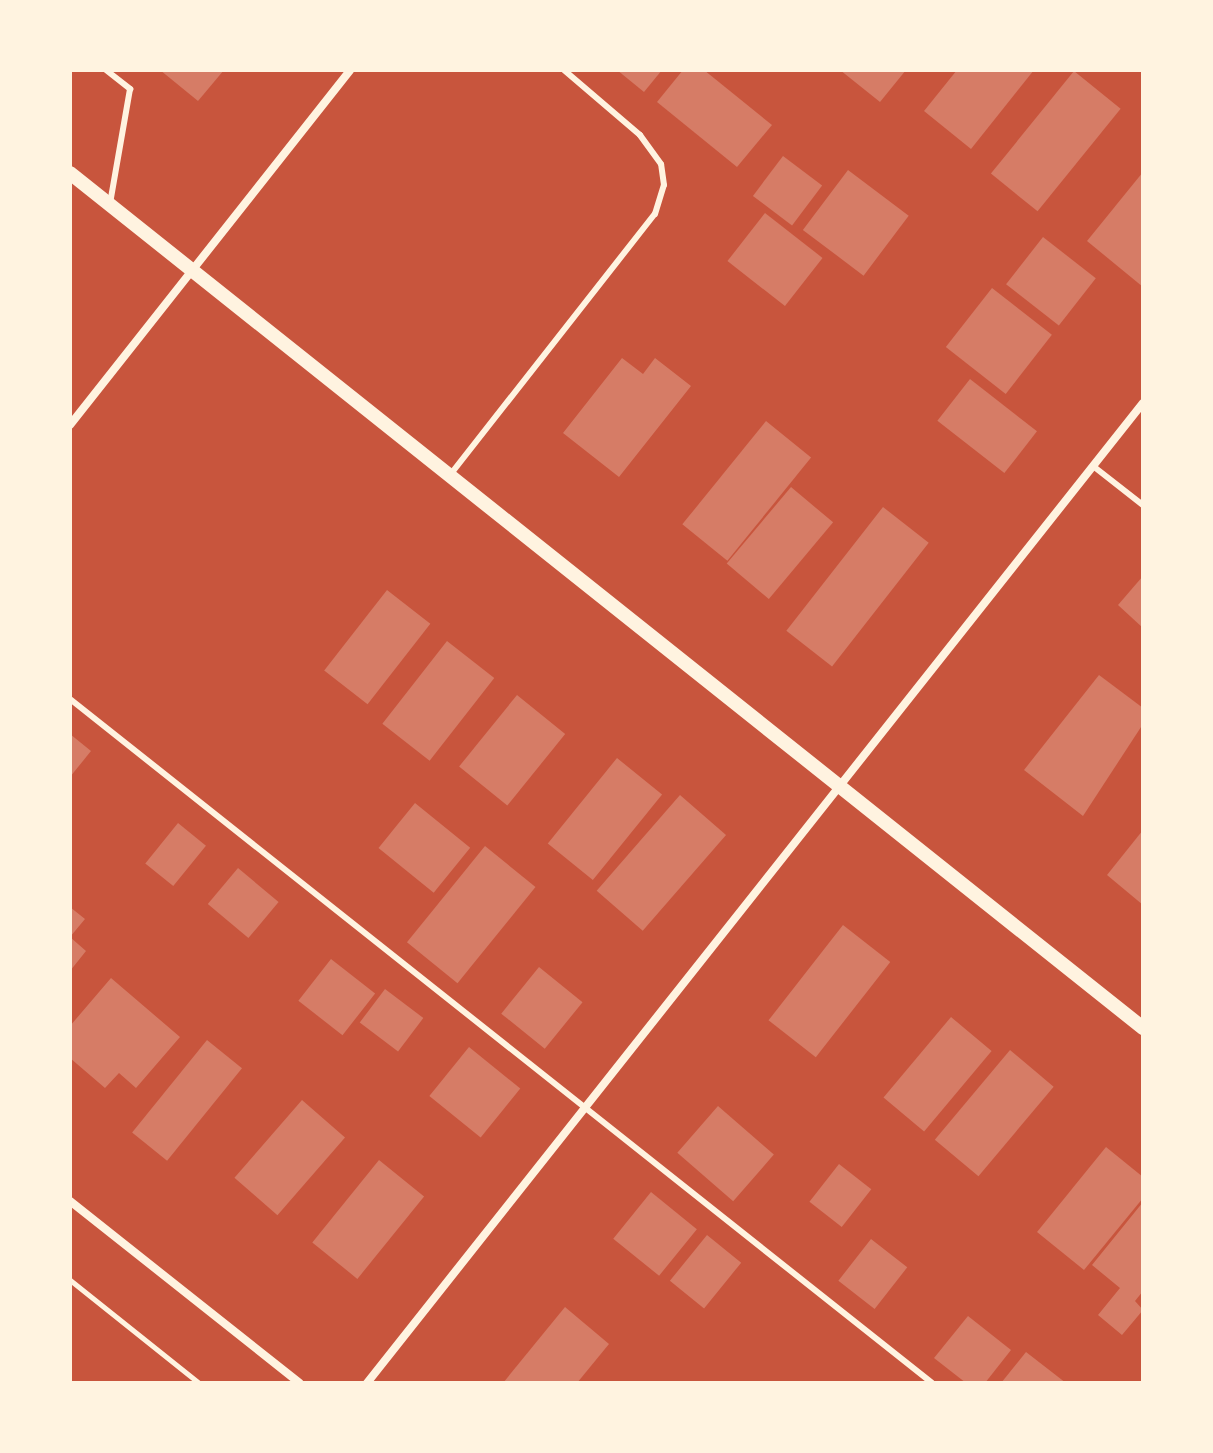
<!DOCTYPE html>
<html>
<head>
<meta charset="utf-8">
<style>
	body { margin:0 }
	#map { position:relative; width:1213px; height:1453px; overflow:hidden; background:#c8553d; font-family:Arial,sans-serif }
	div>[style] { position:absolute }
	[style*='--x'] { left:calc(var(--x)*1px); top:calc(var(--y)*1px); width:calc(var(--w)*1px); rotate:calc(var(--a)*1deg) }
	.building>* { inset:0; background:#d67c66; transform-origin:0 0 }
	.path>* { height:5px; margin:-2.5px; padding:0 2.5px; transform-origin:2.5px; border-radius:2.5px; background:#fff3e0 }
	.service>* { height:6px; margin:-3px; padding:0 3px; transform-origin:3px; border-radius:3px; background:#fff3e0 }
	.minor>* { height:8px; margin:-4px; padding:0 4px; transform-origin:4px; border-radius:4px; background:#fff3e0 }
	.tertiary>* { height:14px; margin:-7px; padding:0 7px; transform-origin:7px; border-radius:7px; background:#fff3e0 }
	span { translate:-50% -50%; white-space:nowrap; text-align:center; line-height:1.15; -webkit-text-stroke:8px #fff3e0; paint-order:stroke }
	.frame { position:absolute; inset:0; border:72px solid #fff3e0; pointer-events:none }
</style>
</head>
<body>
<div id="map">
	<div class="building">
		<i style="clip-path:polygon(160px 70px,224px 70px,198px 101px)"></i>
		<i style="clip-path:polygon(617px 70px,662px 70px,644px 92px)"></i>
		<i style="clip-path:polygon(683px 70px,704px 70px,772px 125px,737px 167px,657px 102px)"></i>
		<i style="clip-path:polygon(840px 70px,906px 70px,880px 102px)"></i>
		<i style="clip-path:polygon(957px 70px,1034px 70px,971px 149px,924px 111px)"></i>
		<i style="left:1074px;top:71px;width:60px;height:132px;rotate:39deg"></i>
		<i style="left:783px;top:156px;width:49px;height:50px;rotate:37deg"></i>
		<i style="left:848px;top:170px;width:76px;height:75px;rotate:37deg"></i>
		<i style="clip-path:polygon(1143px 172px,1143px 287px,1087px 241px)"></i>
		<i style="left:765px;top:213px;width:73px;height:61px;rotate:38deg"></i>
		<i style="left:1043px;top:237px;width:67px;height:60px;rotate:38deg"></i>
		<i style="left:992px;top:288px;width:76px;height:75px;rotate:38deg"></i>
		<i style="clip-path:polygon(622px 358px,643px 374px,655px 358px,691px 386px,619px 477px,563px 433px)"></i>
		<i style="left:970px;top:379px;width:85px;height:53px;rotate:38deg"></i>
		<i style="left:766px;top:421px;width:58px;height:133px;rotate:39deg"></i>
		<i style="left:791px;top:487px;width:55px;height:100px;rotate:40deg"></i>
		<i style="left:883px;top:507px;width:58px;height:157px;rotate:38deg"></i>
		<i style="clip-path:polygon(1143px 576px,1143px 628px,1118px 605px)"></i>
		<i style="left:387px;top:590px;width:55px;height:102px;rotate:38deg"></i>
		<i style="left:447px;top:641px;width:60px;height:105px;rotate:38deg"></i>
		<i style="clip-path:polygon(1099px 675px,1143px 708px,1143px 724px,1083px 816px,1024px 770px)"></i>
		<i style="left:517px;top:695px;width:62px;height:92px;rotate:39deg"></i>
		<i style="clip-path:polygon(70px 734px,91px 751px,70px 777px)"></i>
		<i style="left:617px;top:758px;width:58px;height:110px;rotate:39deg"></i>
		<i style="left:680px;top:795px;width:61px;height:127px;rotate:41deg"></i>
		<i style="left:415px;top:803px;width:71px;height:58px;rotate:39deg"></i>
		<i style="left:178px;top:823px;width:36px;height:52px;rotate:39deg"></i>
		<i style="clip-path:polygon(1143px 830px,1143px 905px,1107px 875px)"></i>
		<i style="left:485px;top:846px;width:65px;height:124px;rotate:39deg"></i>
		<i style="left:238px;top:868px;width:53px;height:47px;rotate:40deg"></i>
		<i style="clip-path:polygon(70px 907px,85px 919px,70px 937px,86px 951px,70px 971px)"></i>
		<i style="left:843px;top:925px;width:60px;height:121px;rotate:38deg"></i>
		<i style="left:331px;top:959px;width:56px;height:53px;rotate:38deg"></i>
		<i style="left:539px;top:967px;width:56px;height:60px;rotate:39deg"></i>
		<i style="clip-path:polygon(111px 978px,180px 1037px,136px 1088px,119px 1073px,105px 1088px,70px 1058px,70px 1026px)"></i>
		<i style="left:385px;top:989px;width:48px;height:42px;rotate:37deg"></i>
		<i style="left:951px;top:1017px;width:53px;height:105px;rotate:40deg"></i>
		<i style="left:207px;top:1040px;width:45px;height:119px;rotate:39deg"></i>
		<i style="left:469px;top:1047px;width:66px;height:63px;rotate:39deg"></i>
		<i style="left:1010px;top:1050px;width:57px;height:117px;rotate:40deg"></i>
		<i style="left:302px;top:1100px;width:57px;height:103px;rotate:41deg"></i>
		<i style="left:718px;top:1106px;width:74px;height:62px;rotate:41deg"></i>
		<i style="clip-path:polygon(1106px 1147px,1143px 1177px,1143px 1198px,1084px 1270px,1037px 1232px)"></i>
		<i style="left:379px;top:1160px;width:58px;height:106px;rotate:39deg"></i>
		<i style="left:839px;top:1164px;width:41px;height:48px;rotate:38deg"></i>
		<i style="left:651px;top:1192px;width:59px;height:60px;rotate:39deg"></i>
		<i style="clip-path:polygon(1143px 1202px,1143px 1291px,1135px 1301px,1143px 1310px,1122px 1335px,1098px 1315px,1120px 1288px,1092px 1265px)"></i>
		<i style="left:707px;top:1235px;width:44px;height:59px;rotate:39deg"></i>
		<i style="left:871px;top:1239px;width:46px;height:53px;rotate:38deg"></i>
		<i style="clip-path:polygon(565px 1307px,609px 1344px,577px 1383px,503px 1383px)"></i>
		<i style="clip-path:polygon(968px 1316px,1011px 1350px,985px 1383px,966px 1383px,934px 1358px)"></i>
		<i style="clip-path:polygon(1026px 1352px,1066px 1383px,1001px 1383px)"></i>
	</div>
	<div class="path">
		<i style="--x:70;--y:1280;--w:165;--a:38.6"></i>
	</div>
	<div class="service">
		<i style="--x:106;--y:70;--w:31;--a:38"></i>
		<i style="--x:130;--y:89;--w:117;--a:99.9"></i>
		<i style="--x:1093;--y:466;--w:63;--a:38"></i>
		<i style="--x:450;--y:475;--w:332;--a:-51.9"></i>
		<i style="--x:655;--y:214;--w:30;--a:-73"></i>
		<i style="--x:664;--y:185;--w:21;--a:-98"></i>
		<i style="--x:661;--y:164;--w:36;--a:-126"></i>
		<i style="--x:640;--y:135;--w:100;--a:-139.5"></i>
		<i style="--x:70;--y:699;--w:1100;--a:38.43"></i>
	</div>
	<div class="minor">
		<i style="--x:70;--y:425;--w:452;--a:-51.7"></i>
		<i style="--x:70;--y:1201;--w:293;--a:38.4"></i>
		<i style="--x:367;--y:1383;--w:1250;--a:-51.63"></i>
	</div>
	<div class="tertiary">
		<i style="--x:70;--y:173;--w:1372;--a:38.55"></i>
	</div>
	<div class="frame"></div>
</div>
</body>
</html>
